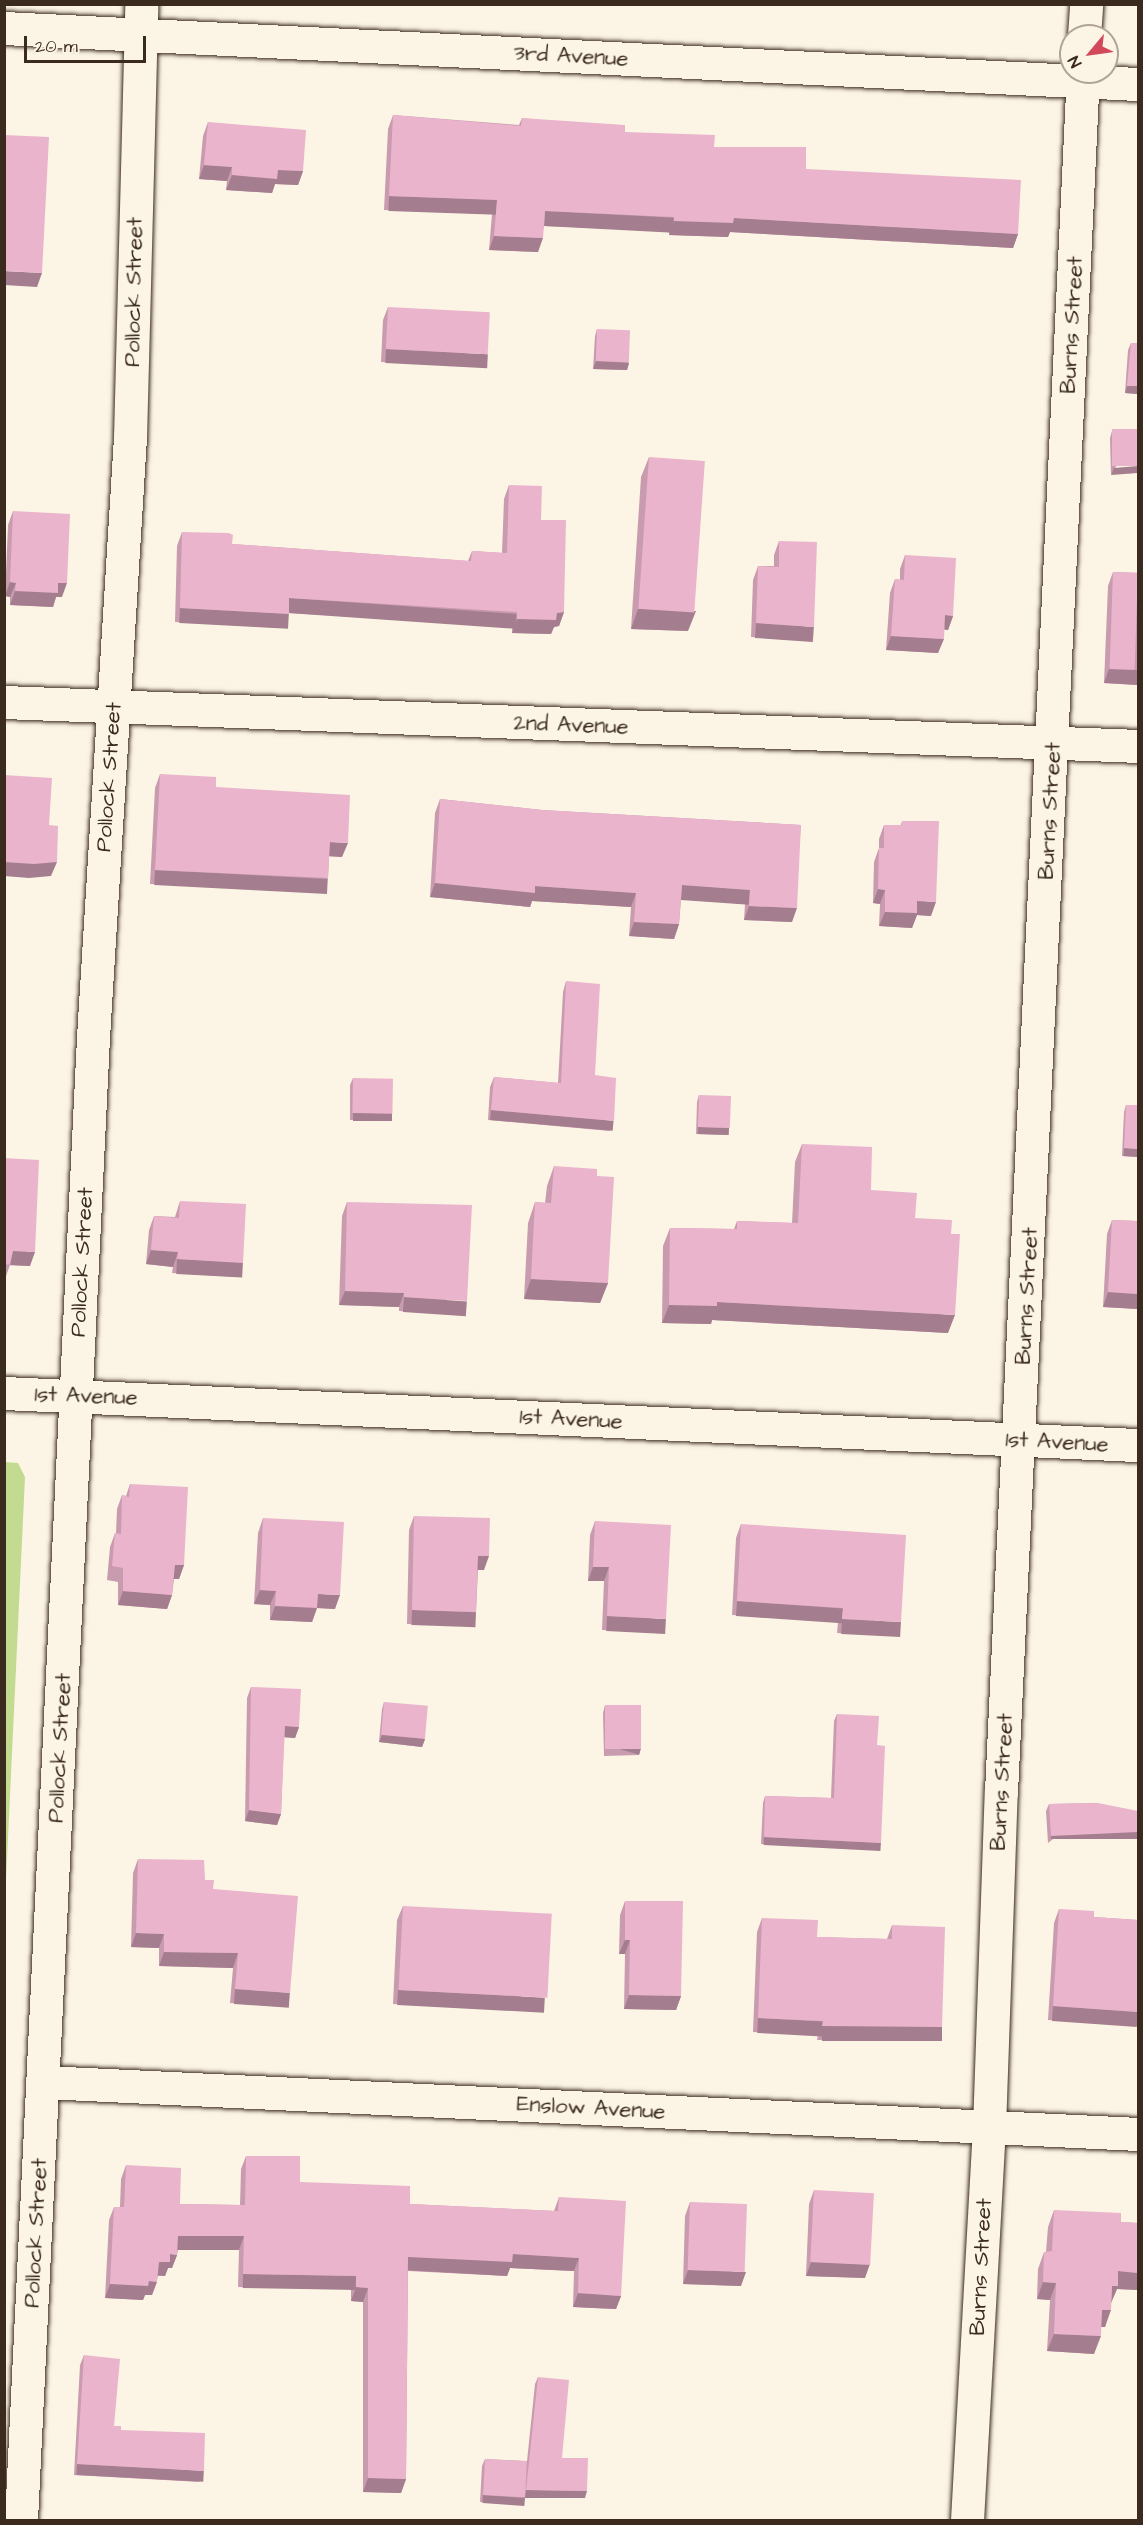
<!DOCTYPE html>
<html>
<head>
<meta charset="utf-8">
<style>
	body { margin:0 }
	#map { position:relative; width:1143px; height:2525px; overflow:hidden; background:#fcf5e5; font-family:"Architects Daughter",sans-serif }
	div>[style] { position:absolute }
	[style*='--x'] { left:calc(var(--x)*1px); top:calc(var(--y)*1px); width:calc(var(--w)*1px); rotate:calc(var(--a)*1deg) }
	.green>* { inset:0; background:#c2db91 }
	.roads { filter:drop-shadow(0 0 2px #3b2a1e) drop-shadow(0 0 2px #3b2a1e) }
	.street>* { height:33px; margin:-16.5px; padding:0 16.5px; transform-origin:16.5px; border-radius:16.5px; background:#fcf5e5 }
	.wall>* { inset:0; background:#c99baf }
	.shaded-wall>* { inset:0; background:#a47e8f; transform-origin:0 0 }
	.building>* { inset:0; background:#eab4cc; transform-origin:0 0 }
	span { translate:-50% -50%; white-space:nowrap; text-align:center; line-height:1.15; -webkit-text-stroke:6px #fcf5e5; paint-order:stroke }
	.street-label { font-size:22px; color:#3b2a1e }
	.frame { position:absolute; inset:0; border:6px solid #3b2a1e; pointer-events:none }
	.north { position:absolute; left:1059px; top:24px; width:60px; height:60px; box-sizing:border-box; background:#fcf5e5; border:2px solid #afa495; border-radius:50%; rotate:241deg; font-size:16px; font-weight:700; line-height:24px; text-align:center; color:#3b2a1e }
	.north::after { content:''; display:block; margin:auto; width:21px; height:27px; background:#d1495b; clip-path:polygon(50% 0,100% 100%,50% 72%,0 100%) }
	.scale { position:absolute; left:24px; top:36px; width:122px; height:27px; box-sizing:border-box; border:3px solid #3b2a1e; border-top:0; padding-left:8px; font-size:18px; line-height:21px; white-space:nowrap; color:#3b2a1e; -webkit-text-stroke:4px #fcf5e5; paint-order:stroke }
</style>
</head>
<body>
<div id="map">
	<div class="green">
		<i style="clip-path:polygon(5px 1462px,18px 1463px,25px 1477px,5px 1902px)"></i>
	</div>
	<div class="roads">
		<div class="street">
			<i style="--x:4;--y:28;--w:1135;--a:2.83"></i>
			<i style="--x:1084;--y:36;--w:32;--a:-86"></i>
			<i style="--x:4;--y:702;--w:1135;--a:2.22"></i>
			<i style="--x:4;--y:1393;--w:1135;--a:2.63"></i>
			<i style="--x:44;--y:2082;--w:1095;--a:2.72"></i>
			<i style="--x:21;--y:2520;--w:1485;--a:-87.22"></i>
			<i style="--x:93;--y:1037;--w:600;--a:-86.47"></i>
			<i style="--x:130;--y:438;--w:434;--a:-88.5"></i>
			<i style="--x:967;--y:2520;--w:393;--a:-86.8"></i>
			<i style="--x:989;--y:2128;--w:336;--a:-88"></i>
			<i style="--x:1001;--y:1792;--w:1722;--a:-87.27"></i>
		</div>
	</div>
	<div class="wall">
		<i style="clip-path:polygon(393px 115px,519px 125px,522px 118px,625px 132px,714px 147px,806px 169px,1018px 234px,1013px 248px,730px 232px,728px 237px,669px 235px,669px 231px,544px 226px,538px 252px,489px 250px,492px 214px,384px 210px,388px 129px)"></i>
		<i style="clip-path:polygon(208px 122px,303px 171px,298px 185px,275px 184px,272px 193px,226px 190px,227px 181px,199px 179px,203px 136px)"></i>
		<i style="clip-path:polygon(388px 307px,483px 367px,381px 362px,383px 320px)"></i>
		<i style="clip-path:polygon(597px 329px,629px 363px,627px 370px,593px 369px,595px 336px)"></i>
		<i style="clip-path:polygon(1131px 343px,1138px 343px,1138px 394px,1125px 393px,1128px 350px)"></i>
		<i style="clip-path:polygon(1138px 429px,1111px 475px,1110px 438px,1112px 431px)"></i>
		<i style="clip-path:polygon(649px 457px,688px 631px,631px 629px,641px 477px)"></i>
		<i style="clip-path:polygon(509px 485px,541px 520px,564px 612px,559px 626px,554px 627px,551px 634px,512px 633px,512px 626px,289px 613px,283px 628px,175px 622px,177px 546px,182px 532px,232px 544px,468px 561px,472px 551px,502px 553px,504px 499px)"></i>
		<i style="clip-path:polygon(13px 511px,62px 597px,56px 597px,53px 607px,10px 605px,10px 597px,5px 596px,8px 525px)"></i>
		<i style="clip-path:polygon(779px 541px,809px 641px,751px 637px,753px 580px,758px 566px,774px 566px,774px 555px)"></i>
		<i style="clip-path:polygon(905px 555px,953px 616px,948px 630px,944px 629px,938px 653px,886px 650px,890px 593px,895px 579px,900px 580px,900px 569px)"></i>
		<i style="clip-path:polygon(1113px 572px,1138px 573px,1138px 685px,1104px 683px,1108px 586px)"></i>
		<i style="clip-path:polygon(160px 774px,216px 787px,342px 857px,329px 856px,328px 878px,322px 892px,150px 884px,155px 788px)"></i>
		<i style="clip-path:polygon(440px 799px,542px 810px,801px 825px,792px 922px,744px 920px,745px 904px,681px 899px,679px 924px,674px 939px,629px 936px,631px 907px,532px 901px,530px 907px,430px 897px,435px 813px)"></i>
		<i style="clip-path:polygon(902px 821px,931px 916px,917px 915px,912px 928px,879px 926px,880px 904px,873px 903px,874px 862px,879px 848px,879px 839px,884px 825px,901px 825px)"></i>
		<i style="clip-path:polygon(566px 981px,595px 1075px,610px 1131px,488px 1120px,490px 1087px,494px 1077px,558px 1083px,563px 992px)"></i>
		<i style="clip-path:polygon(353px 1078px,392px 1113px,390px 1120px,350px 1120px,350px 1085px)"></i>
		<i style="clip-path:polygon(699px 1095px,729px 1128px,727px 1135px,696px 1134px,697px 1102px)"></i>
		<i style="clip-path:polygon(1126px 1105px,1138px 1157px,1122px 1156px,1124px 1112px)"></i>
		<i style="clip-path:polygon(802px 1144px,871px 1190px,915px 1218px,948px 1333px,712px 1320px,711px 1324px,662px 1323px,663px 1246px,670px 1228px,734px 1229px,737px 1221px,792px 1223px,795px 1162px)"></i>
		<i style="clip-path:polygon(4px 1158px,30px 1266px,10px 1265px,5px 1279px)"></i>
		<i style="clip-path:polygon(554px 1166px,597px 1176px,608px 1283px,600px 1303px,524px 1299px,528px 1223px,535px 1202px,545px 1203px,547px 1186px)"></i>
		<i style="clip-path:polygon(180px 1201px,243px 1263px,238px 1277px,172px 1273px,173px 1267px,146px 1264px,149px 1230px,154px 1216px,175px 1217px)"></i>
		<i style="clip-path:polygon(347px 1202px,462px 1315px,399px 1311px,399px 1307px,339px 1305px,342px 1216px)"></i>
		<i style="clip-path:polygon(1112px 1220px,1138px 1221px,1138px 1309px,1103px 1307px,1107px 1234px)"></i>
		<i style="clip-path:polygon(130px 1484px,184px 1565px,179px 1579px,174px 1579px,172px 1595px,167px 1609px,118px 1605px,118px 1582px,107px 1580px,110px 1547px,115px 1533px,116px 1533px,117px 1509px,122px 1495px,126px 1496px)"></i>
		<i style="clip-path:polygon(414px 1516px,484px 1570px,478px 1570px,476px 1612px,471px 1626px,407px 1624px,409px 1530px)"></i>
		<i style="clip-path:polygon(263px 1518px,335px 1609px,317px 1608px,312px 1622px,270px 1620px,270px 1605px,254px 1604px,258px 1533px)"></i>
		<i style="clip-path:polygon(595px 1521px,661px 1633px,602px 1630px,604px 1581px,588px 1581px,590px 1535px)"></i>
		<i style="clip-path:polygon(741px 1524px,896px 1636px,837px 1633px,838px 1622px,732px 1615px,736px 1538px)"></i>
		<i style="clip-path:polygon(251px 1687px,299px 1727px,295px 1738px,284px 1737px,281px 1814px,277px 1825px,245px 1821px,247px 1698px)"></i>
		<i style="clip-path:polygon(384px 1702px,425px 1739px,422px 1747px,379px 1742px,382px 1709px)"></i>
		<i style="clip-path:polygon(605px 1705px,641px 1748px,639px 1755px,604px 1756px,603px 1713px)"></i>
		<i style="clip-path:polygon(837px 1714px,881px 1843px,878px 1850px,761px 1844px,763px 1803px,765px 1796px,831px 1798px,834px 1721px)"></i>
		<i style="clip-path:polygon(1098px 1803px,1048px 1843px,1046px 1811px,1049px 1804px)"></i>
		<i style="clip-path:polygon(138px 1859px,205px 1880px,213px 1889px,285px 2007px,230px 2003px,233px 1968px,159px 1966px,159px 1948px,131px 1947px,133px 1873px)"></i>
		<i style="clip-path:polygon(625px 1901px,681px 1996px,676px 2010px,624px 2009px,625px 1954px,619px 1954px,620px 1915px)"></i>
		<i style="clip-path:polygon(403px 1906px,540px 2011px,393px 2004px,397px 1920px)"></i>
		<i style="clip-path:polygon(1059px 1909px,1094px 1917px,1138px 1920px,1138px 2026px,1048px 2020px,1054px 1923px)"></i>
		<i style="clip-path:polygon(762px 1918px,817px 1937px,887px 1939px,892px 1925px,936px 2041px,817px 2040px,818px 2035px,753px 2032px,757px 1932px)"></i>
		<i style="clip-path:polygon(246px 2156px,300px 2182px,410px 2204px,554px 2211px,559px 2197px,621px 2296px,616px 2309px,573px 2307px,574px 2271px,510px 2268px,507px 2276px,408px 2271px,406px 2479px,401px 2493px,363px 2492px,363px 2302px,351px 2301px,351px 2289px,238px 2287px,239px 2250px,178px 2250px,177px 2255px,172px 2268px,168px 2268px,165px 2276px,158px 2276px,152px 2295px,145px 2295px,143px 2300px,105px 2298px,109px 2220px,114px 2207px,120px 2207px,121px 2179px,126px 2165px,180px 2204px,240px 2205px,241px 2169px)"></i>
		<i style="clip-path:polygon(814px 2190px,865px 2278px,806px 2276px,809px 2204px)"></i>
		<i style="clip-path:polygon(690px 2202px,741px 2286px,683px 2284px,685px 2216px)"></i>
		<i style="clip-path:polygon(1054px 2210px,1121px 2222px,1138px 2223px,1138px 2290px,1117px 2289px,1111px 2303px,1105px 2327px,1101px 2327px,1094px 2354px,1047px 2351px,1050px 2300px,1037px 2299px,1038px 2269px,1044px 2252px,1046px 2252px,1048px 2227px)"></i>
		<i style="clip-path:polygon(84px 2355px,114px 2426px,200px 2482px,74px 2475px,80px 2365px)"></i>
		<i style="clip-path:polygon(538px 2377px,562px 2458px,585px 2498px,525px 2498px,523px 2505px,480px 2502px,482px 2466px,485px 2459px,527px 2461px,535px 2384px)"></i>
	</div>
	<div class="shaded-wall">
		<i style="clip-path:polygon(204px 165px,232px 167px,227px 181px,199px 179px)"></i>
		<i style="clip-path:polygon(278px 170px,303px 171px,298px 185px,275px 184px,272px 193px,226px 190px,232px 175px)"></i>
		<i style="left:389px;top:196px;width:108px;height:15px;rotate:2deg"></i>
		<i style="left:545px;top:211px;width:129px;height:15px;rotate:3deg"></i>
		<i style="clip-path:polygon(734px 218px,1018px 234px,1013px 248px,730px 232px,728px 237px,669px 235px,674px 221px)"></i>
		<i style="clip-path:polygon(494px 236px,543px 238px,538px 252px,489px 250px)"></i>
		<i style="clip-path:polygon(4px 271px,42px 273px,37px 287px,4px 285px)"></i>
		<i style="left:386px;top:349px;width:102px;height:14px;rotate:3deg"></i>
		<i style="clip-path:polygon(596px 361px,629px 363px,627px 370px,593px 369px)"></i>
		<i style="clip-path:polygon(1127px 386px,1138px 386px,1138px 394px,1125px 393px)"></i>
		<i style="clip-path:polygon(1138px 466px,1138px 473px,1111px 475px,1114px 468px)"></i>
		<i style="clip-path:polygon(10px 582px,16px 583px,10px 597px,5px 596px)"></i>
		<i style="clip-path:polygon(58px 583px,67px 583px,62px 597px,56px 597px,53px 607px,10px 605px,15px 591px)"></i>
		<i style="left:289px;top:598px;width:228px;height:15px;rotate:4deg"></i>
		<i style="left:180px;top:608px;width:109px;height:15px;rotate:3deg"></i>
		<i style="clip-path:polygon(638px 609px,696px 611px,688px 631px,631px 629px)"></i>
		<i style="clip-path:polygon(564px 612px,559px 626px,554px 627px,551px 634px,512px 633px,517px 619px,557px 613px)"></i>
		<i style="clip-path:polygon(945px 615px,953px 616px,948px 630px,940px 629px)"></i>
		<i style="left:756px;top:623px;width:58px;height:15px;rotate:4deg"></i>
		<i style="clip-path:polygon(891px 636px,944px 639px,938px 653px,886px 650px)"></i>
		<i style="clip-path:polygon(1109px 669px,1138px 670px,1138px 685px,1104px 683px)"></i>
		<i style="clip-path:polygon(330px 842px,348px 843px,342px 857px,325px 856px)"></i>
		<i style="clip-path:polygon(4px 862px,57px 862px,51px 876px,29px 878px,4px 876px)"></i>
		<i style="left:155px;top:870px;width:173px;height:15px;rotate:3deg"></i>
		<i style="clip-path:polygon(435px 883px,535px 886px,636px 893px,631px 907px,532px 901px,530px 907px,430px 897px)"></i>
		<i style="left:682px;top:885px;width:68px;height:15px;rotate:4deg"></i>
		<i style="clip-path:polygon(878px 889px,885px 890px,880px 904px,873px 903px)"></i>
		<i style="clip-path:polygon(917px 901px,936px 902px,931px 916px,917px 915px,912px 928px,879px 926px,885px 912px)"></i>
		<i style="clip-path:polygon(749px 906px,797px 908px,792px 922px,744px 920px)"></i>
		<i style="clip-path:polygon(634px 922px,679px 924px,674px 939px,629px 936px)"></i>
		<i style="left:491px;top:1110px;width:123px;height:10px;rotate:5deg"></i>
		<i style="left:353px;top:1113px;width:39px;height:8px"></i>
		<i style="left:698px;top:1127px;width:31px;height:7px;rotate:2deg"></i>
		<i style="left:1124px;top:1148px;width:14px;height:8px;rotate:4deg"></i>
		<i style="clip-path:polygon(151px 1250px,178px 1252px,173px 1267px,146px 1264px)"></i>
		<i style="clip-path:polygon(13px 1251px,35px 1252px,30px 1266px,8px 1265px)"></i>
		<i style="left:177px;top:1259px;width:66px;height:15px;rotate:3deg"></i>
		<i style="clip-path:polygon(531px 1279px,608px 1283px,600px 1303px,524px 1299px)"></i>
		<i style="clip-path:polygon(345px 1291px,404px 1293px,399px 1307px,339px 1305px)"></i>
		<i style="clip-path:polygon(1108px 1292px,1138px 1294px,1138px 1309px,1103px 1307px)"></i>
		<i style="left:404px;top:1297px;width:63px;height:15px;rotate:4deg"></i>
		<i style="clip-path:polygon(717px 1302px,955px 1315px,948px 1333px,712px 1320px,711px 1324px,662px 1323px,669px 1305px)"></i>
		<i style="clip-path:polygon(478px 1556px,489px 1556px,484px 1570px,473px 1570px)"></i>
		<i style="clip-path:polygon(175px 1565px,184px 1565px,179px 1579px,170px 1579px)"></i>
		<i style="clip-path:polygon(593px 1567px,609px 1567px,604px 1581px,588px 1581px)"></i>
		<i style="clip-path:polygon(260px 1590px,276px 1591px,270px 1605px,254px 1604px)"></i>
		<i style="clip-path:polygon(123px 1591px,172px 1595px,167px 1609px,118px 1605px)"></i>
		<i style="clip-path:polygon(318px 1594px,340px 1595px,335px 1609px,317px 1608px,312px 1622px,270px 1620px,275px 1606px)"></i>
		<i style="left:737px;top:1601px;width:106px;height:15px;rotate:4deg"></i>
		<i style="left:412px;top:1610px;width:64px;height:15px;rotate:2deg"></i>
		<i style="left:607px;top:1616px;width:59px;height:15px;rotate:3deg"></i>
		<i style="left:842px;top:1619px;width:59px;height:15px;rotate:3deg"></i>
		<i style="clip-path:polygon(285px 1726px,299px 1727px,295px 1738px,281px 1737px)"></i>
		<i style="clip-path:polygon(382px 1735px,425px 1739px,422px 1747px,379px 1742px)"></i>
		<i style="left:641px;top:1748px;width:7px;height:35px;rotate:106deg"></i>
		<i style="clip-path:polygon(249px 1810px,281px 1814px,277px 1825px,245px 1821px)"></i>
		<i style="left:1138px;top:1832px;width:7px;height:87px;rotate:90deg"></i>
		<i style="left:764px;top:1837px;width:117px;height:8px;rotate:3deg"></i>
		<i style="clip-path:polygon(136px 1933px,164px 1934px,159px 1948px,131px 1947px)"></i>
		<i style="clip-path:polygon(625px 1940px,630px 1940px,625px 1954px,619px 1954px)"></i>
		<i style="clip-path:polygon(164px 1952px,238px 1953px,233px 1968px,159px 1966px)"></i>
		<i style="left:235px;top:1989px;width:55px;height:15px;rotate:4deg"></i>
		<i style="left:398px;top:1990px;width:147px;height:15px;rotate:3deg"></i>
		<i style="clip-path:polygon(629px 1995px,681px 1996px,676px 2010px,624px 2009px)"></i>
		<i style="left:1053px;top:2006px;width:85px;height:15px;rotate:4deg"></i>
		<i style="left:758px;top:2018px;width:65px;height:15px;rotate:3deg"></i>
		<i style="left:822px;top:2026px;width:120px;height:15px"></i>
		<i style="clip-path:polygon(178px 2236px,244px 2236px,239px 2250px,173px 2250px)"></i>
		<i style="clip-path:polygon(170px 2254px,177px 2255px,172px 2268px,168px 2268px,165px 2276px,154px 2275px,159px 2262px)"></i>
		<i style="clip-path:polygon(513px 2254px,579px 2258px,574px 2271px,510px 2268px,507px 2276px,403px 2270px,408px 2257px)"></i>
		<i style="clip-path:polygon(811px 2262px,870px 2264px,865px 2278px,806px 2276px)"></i>
		<i style="clip-path:polygon(688px 2270px,746px 2272px,741px 2286px,683px 2284px)"></i>
		<i style="clip-path:polygon(1118px 2271px,1138px 2273px,1138px 2290px,1117px 2289px,1111px 2303px,1112px 2286px)"></i>
		<i style="left:243px;top:2274px;width:113px;height:14px;rotate:1deg"></i>
		<i style="clip-path:polygon(149px 2281px,157px 2282px,152px 2295px,145px 2295px,143px 2300px,105px 2298px,110px 2284px)"></i>
		<i style="clip-path:polygon(1043px 2282px,1056px 2283px,1050px 2300px,1037px 2299px)"></i>
		<i style="clip-path:polygon(356px 2287px,368px 2288px,363px 2302px,351px 2301px)"></i>
		<i style="clip-path:polygon(578px 2293px,621px 2296px,616px 2309px,573px 2307px)"></i>
		<i style="clip-path:polygon(1102px 2310px,1111px 2310px,1105px 2327px,1096px 2327px)"></i>
		<i style="clip-path:polygon(1054px 2334px,1101px 2336px,1094px 2354px,1047px 2351px)"></i>
		<i style="left:77px;top:2464px;width:127px;height:11px;rotate:3deg"></i>
		<i style="clip-path:polygon(368px 2478px,406px 2479px,401px 2493px,363px 2492px)"></i>
		<i style="clip-path:polygon(526px 2490px,587px 2491px,585px 2498px,524px 2498px)"></i>
		<i style="left:483px;top:2495px;width:42px;height:8px;rotate:4deg"></i>
	</div>
	<div class="building">
		<i style="clip-path:polygon(393px 115px,521px 126px,522px 118px,625px 125px,625px 132px,715px 135px,714px 147px,806px 147px,806px 169px,1021px 180px,1018px 234px,734px 218px,733px 223px,674px 221px,674px 217px,545px 211px,543px 238px,494px 236px,497px 200px,389px 196px)"></i>
		<i style="clip-path:polygon(208px 122px,306px 130px,303px 171px,278px 170px,277px 179px,232px 175px,232px 167px,204px 165px)"></i>
		<i style="clip-path:polygon(4px 135px,49px 137px,42px 273px,4px 271px)"></i>
		<i style="left:388px;top:307px;width:102px;height:42px;rotate:3deg"></i>
		<i style="left:597px;top:329px;width:33px;height:32px;rotate:2deg"></i>
		<i style="clip-path:polygon(1131px 343px,1138px 343px,1138px 386px,1127px 386px)"></i>
		<i style="left:1138px;top:429px;width:37px;height:26px;rotate:90deg"></i>
		<i style="left:649px;top:457px;width:56px;height:152px;rotate:4deg"></i>
		<i style="clip-path:polygon(509px 485px,542px 486px,541px 520px,566px 520px,564px 612px,557px 613px,556px 620px,517px 619px,517px 612px,289px 598px,289px 614px,180px 608px,182px 532px,229px 533px,233px 535px,232px 544px,471px 561px,472px 551px,507px 553px)"></i>
		<i style="clip-path:polygon(13px 511px,70px 514px,67px 583px,58px 583px,58px 593px,15px 591px,16px 583px,10px 582px)"></i>
		<i style="clip-path:polygon(779px 541px,817px 542px,814px 627px,756px 623px,758px 566px,779px 567px)"></i>
		<i style="clip-path:polygon(905px 555px,956px 558px,953px 616px,945px 615px,944px 639px,891px 636px,895px 579px,904px 580px)"></i>
		<i style="left:1113px;top:572px;width:25px;height:97px;rotate:2deg"></i>
		<i style="clip-path:polygon(160px 774px,216px 777px,216px 787px,350px 795px,348px 843px,330px 842px,328px 878px,155px 870px)"></i>
		<i style="clip-path:polygon(4px 775px,52px 778px,49px 825px,58px 826px,57px 862px,34px 864px,4px 862px)"></i>
		<i style="clip-path:polygon(440px 799px,542px 810px,801px 825px,797px 908px,749px 906px,750px 890px,682px 885px,679px 924px,634px 922px,636px 893px,535px 886px,535px 893px,435px 883px)"></i>
		<i style="clip-path:polygon(902px 821px,939px 821px,936px 902px,917px 901px,917px 913px,885px 912px,885px 890px,878px 889px,879px 848px,884px 848px,884px 825px,902px 825px)"></i>
		<i style="clip-path:polygon(566px 981px,600px 984px,595px 1075px,616px 1078px,614px 1121px,491px 1110px,494px 1077px,561px 1083px)"></i>
		<i style="left:353px;top:1078px;width:40px;height:35px;rotate:1deg"></i>
		<i style="left:699px;top:1095px;width:32px;height:32px;rotate:2deg"></i>
		<i style="clip-path:polygon(1126px 1105px,1138px 1105px,1138px 1149px,1124px 1148px)"></i>
		<i style="clip-path:polygon(802px 1144px,872px 1147px,871px 1190px,917px 1193px,915px 1218px,952px 1220px,951px 1234px,960px 1234px,955px 1315px,717px 1302px,717px 1306px,669px 1305px,670px 1228px,737px 1229px,737px 1221px,798px 1223px)"></i>
		<i style="clip-path:polygon(4px 1158px,39px 1160px,35px 1252px,13px 1251px,10px 1265px,4px 1264px)"></i>
		<i style="clip-path:polygon(554px 1166px,597px 1169px,597px 1176px,614px 1177px,608px 1283px,531px 1279px,535px 1202px,551px 1203px)"></i>
		<i style="clip-path:polygon(180px 1201px,246px 1204px,243px 1263px,177px 1259px,178px 1252px,151px 1250px,154px 1216px,179px 1218px)"></i>
		<i style="clip-path:polygon(347px 1202px,472px 1205px,467px 1301px,404px 1297px,404px 1293px,345px 1291px)"></i>
		<i style="clip-path:polygon(1112px 1220px,1138px 1221px,1138px 1294px,1108px 1292px)"></i>
		<i style="clip-path:polygon(130px 1484px,188px 1487px,184px 1565px,175px 1565px,172px 1595px,123px 1591px,123px 1568px,112px 1566px,115px 1533px,121px 1534px,122px 1495px,129px 1497px)"></i>
		<i style="clip-path:polygon(414px 1516px,490px 1518px,489px 1556px,478px 1556px,476px 1612px,412px 1610px)"></i>
		<i style="clip-path:polygon(263px 1518px,344px 1522px,340px 1595px,318px 1594px,317px 1608px,275px 1606px,276px 1591px,260px 1590px)"></i>
		<i style="clip-path:polygon(595px 1521px,671px 1525px,666px 1619px,607px 1616px,609px 1567px,593px 1567px)"></i>
		<i style="clip-path:polygon(741px 1524px,906px 1535px,901px 1622px,842px 1619px,843px 1608px,737px 1601px)"></i>
		<i style="clip-path:polygon(251px 1687px,301px 1689px,299px 1727px,285px 1726px,281px 1814px,249px 1810px)"></i>
		<i style="left:384px;top:1702px;width:44px;height:33px;rotate:5deg"></i>
		<i style="left:605px;top:1705px;width:36px;height:44px"></i>
		<i style="clip-path:polygon(837px 1714px,879px 1716px,877px 1745px,885px 1746px,881px 1843px,764px 1837px,765px 1796px,834px 1798px)"></i>
		<i style="clip-path:polygon(1098px 1803px,1138px 1811px,1138px 1832px,1051px 1836px,1049px 1804px)"></i>
		<i style="clip-path:polygon(138px 1859px,204px 1860px,205px 1880px,214px 1880px,213px 1889px,298px 1896px,290px 1993px,235px 1989px,238px 1953px,164px 1952px,164px 1934px,136px 1933px)"></i>
		<i style="clip-path:polygon(625px 1901px,683px 1901px,681px 1996px,629px 1995px,630px 1940px,625px 1940px)"></i>
		<i style="left:403px;top:1906px;width:149px;height:84px;rotate:3deg"></i>
		<i style="clip-path:polygon(1059px 1909px,1094px 1911px,1094px 1917px,1138px 1920px,1138px 2012px,1053px 2006px)"></i>
		<i style="clip-path:polygon(762px 1918px,818px 1920px,817px 1937px,892px 1939px,892px 1925px,945px 1927px,942px 2027px,822px 2026px,823px 2021px,758px 2018px)"></i>
		<i style="clip-path:polygon(246px 2156px,300px 2156px,300px 2182px,410px 2186px,410px 2204px,558px 2211px,559px 2197px,626px 2201px,621px 2296px,578px 2293px,579px 2258px,513px 2254px,512px 2262px,408px 2257px,406px 2479px,368px 2478px,368px 2288px,356px 2287px,356px 2276px,243px 2274px,244px 2236px,178px 2236px,177px 2255px,170px 2254px,170px 2262px,159px 2262px,157px 2282px,149px 2281px,148px 2286px,110px 2284px,114px 2207px,124px 2207px,126px 2165px,181px 2168px,180px 2204px,245px 2205px)"></i>
		<i style="left:814px;top:2190px;width:60px;height:72px;rotate:3deg"></i>
		<i style="left:690px;top:2202px;width:57px;height:68px;rotate:2deg"></i>
		<i style="clip-path:polygon(1054px 2210px,1121px 2213px,1121px 2222px,1138px 2223px,1138px 2273px,1118px 2271px,1118px 2286px,1112px 2286px,1111px 2310px,1102px 2310px,1101px 2336px,1054px 2334px,1056px 2283px,1043px 2282px,1044px 2252px,1052px 2251px)"></i>
		<i style="clip-path:polygon(84px 2355px,120px 2359px,114px 2426px,121px 2426px,121px 2430px,205px 2433px,204px 2471px,77px 2464px)"></i>
		<i style="clip-path:polygon(538px 2377px,569px 2380px,562px 2458px,588px 2458px,587px 2491px,526px 2490px)"></i>
		<i style="left:485px;top:2459px;width:42px;height:36px;rotate:3deg"></i>
	</div>
	<div class="street-label">
		<span style="left:571px;top:56px;rotate:3deg">3rd Avenue</span>
		<span style="left:134px;top:292px;rotate:-89deg">Pollock Street</span>
		<span style="left:1072px;top:325px;rotate:-87deg">Burns Street</span>
		<span style="left:571px;top:725px;rotate:2deg">2nd Avenue</span>
		<span style="left:109px;top:777px;rotate:-86deg">Pollock Street</span>
		<span style="left:1050px;top:811px;rotate:-87deg">Burns Street</span>
		<span style="left:82px;top:1262px;rotate:-87deg">Pollock Street</span>
		<span style="left:1027px;top:1296px;rotate:-87deg">Burns Street</span>
		<span style="left:86px;top:1396px;rotate:2deg">1st Avenue</span>
		<span style="left:571px;top:1419px;rotate:3deg">1st Avenue</span>
		<span style="left:1057px;top:1442px;rotate:3deg">1st Avenue</span>
		<span style="left:60px;top:1748px;rotate:-87deg">Pollock Street</span>
		<span style="left:1002px;top:1782px;rotate:-87deg">Burns Street</span>
		<span style="left:591px;top:2108px;rotate:3deg">Enslow Avenue</span>
		<span style="left:36px;top:2233px;rotate:-87deg">Pollock Street</span>
		<span style="left:981px;top:2267px;rotate:-87deg">Burns Street</span>
	</div>
	<div class="frame"></div>
	<div class="north">N</div>
	<div class="scale">20 m</div>
</div>
</body>
</html>
